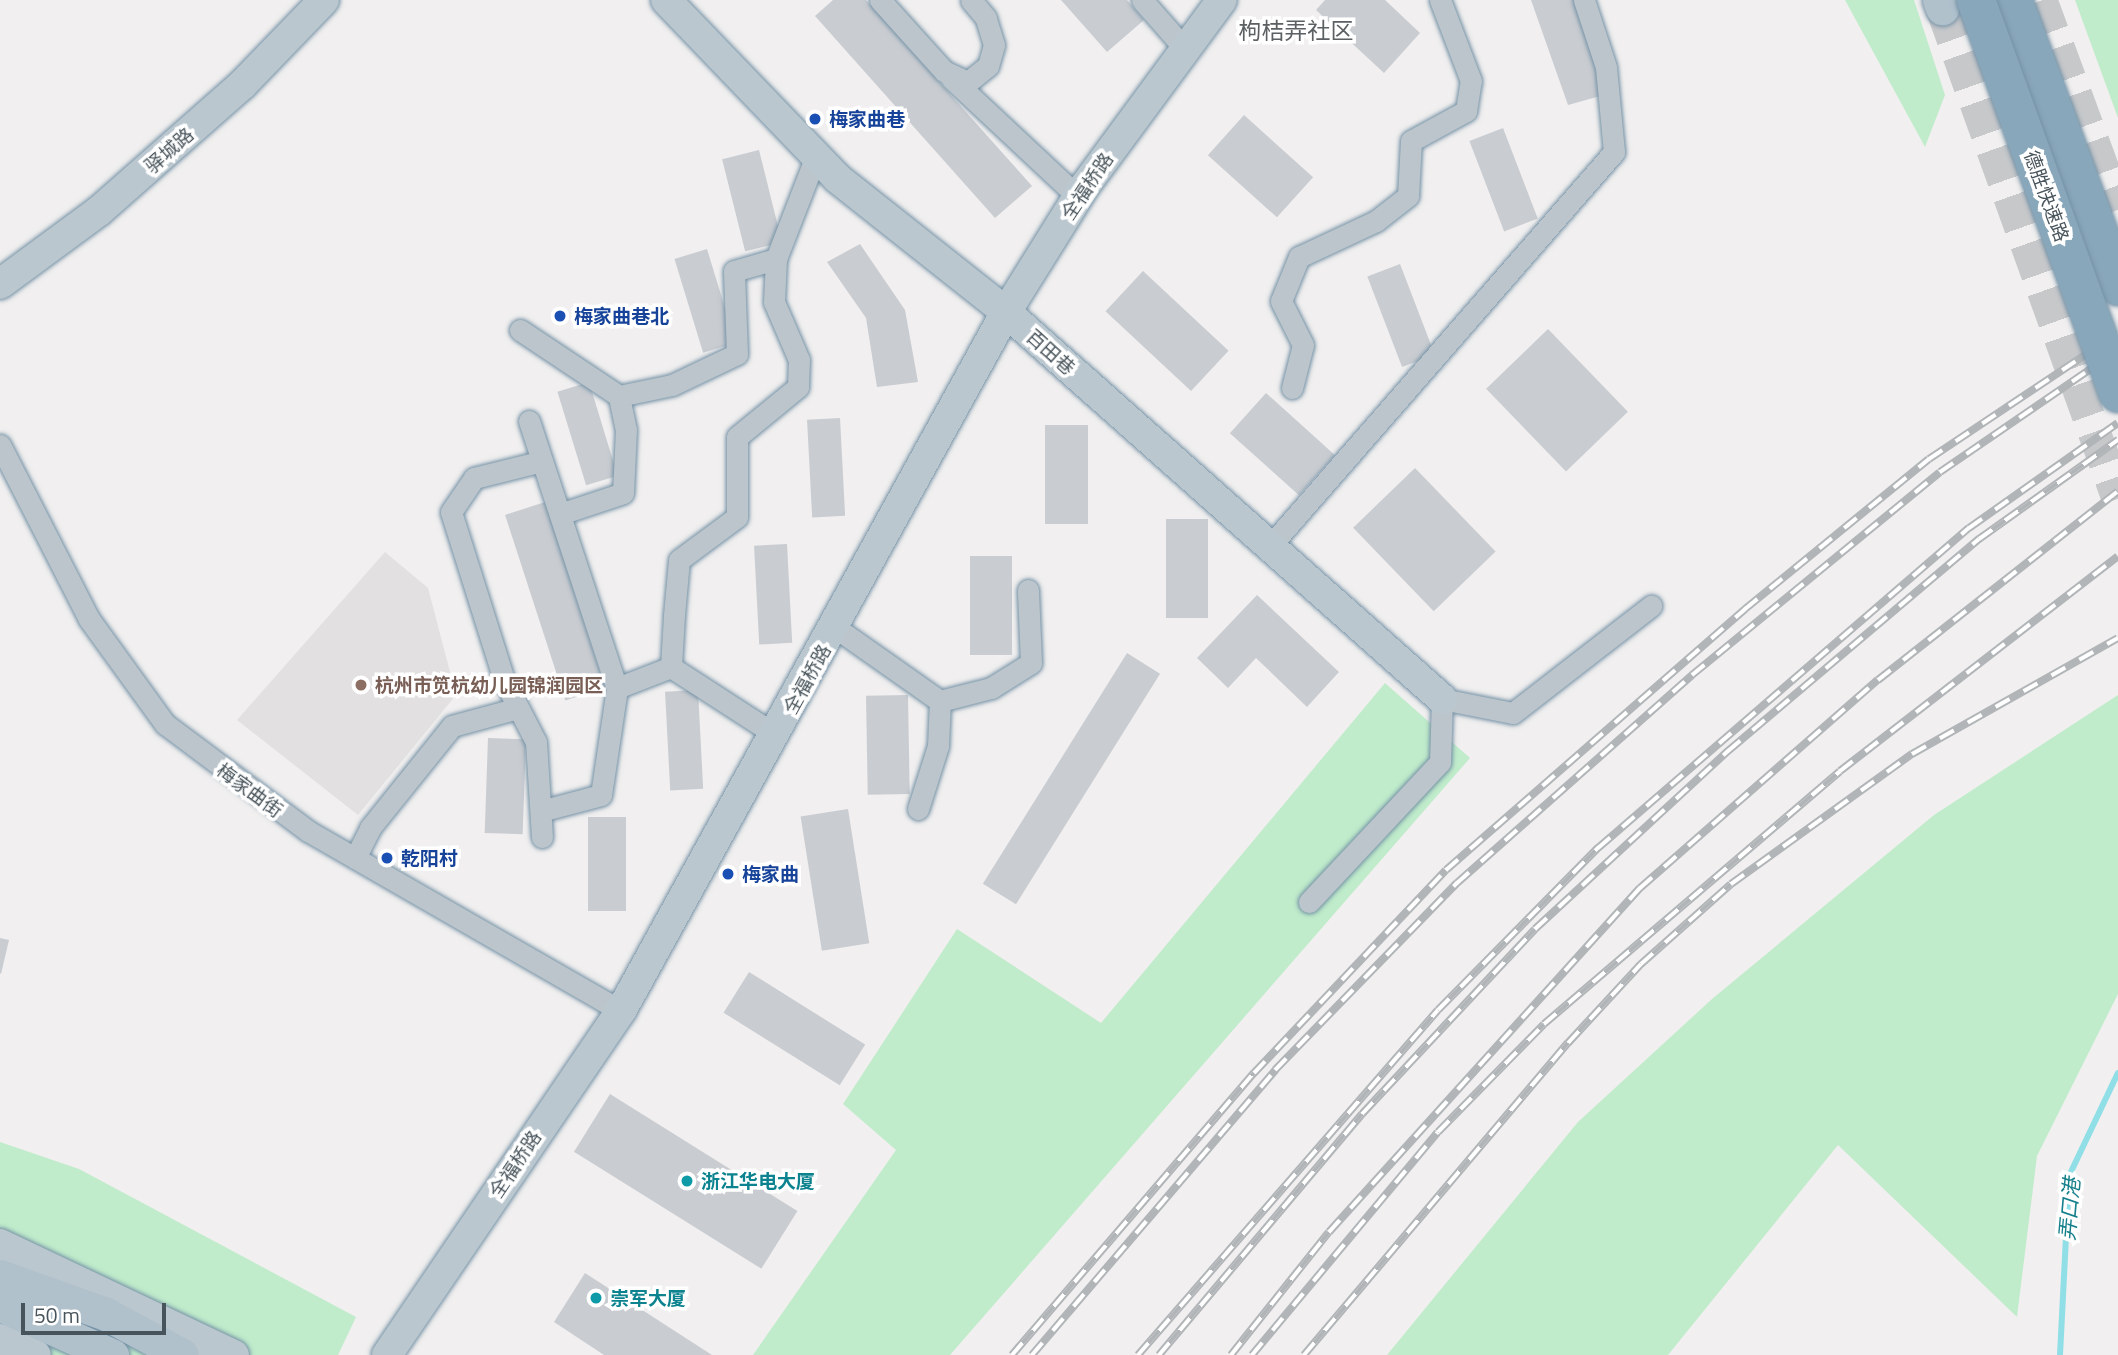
<!DOCTYPE html>
<html>
<head>
<meta charset="utf-8">
<style>
	body { margin:0 }
	#map { position:relative; width:2118px; height:1355px; overflow:hidden; background:#f1efef; font-family:"Titillium Web","Noto Sans SC",sans-serif }
	div>[style] { position:absolute }
	[style*='--x'] { left:calc(var(--x)*1px); top:calc(var(--y)*1px); width:calc(var(--w)*1px); rotate:calc(var(--a)*1deg) }
	.education>* { inset:0; background:#e2e0e0 }
	.green>* { inset:0; background:#c0eccb }
	.stream>* { height:6px; margin:-3px; padding:0 3px; transform-origin:3px; border-radius:3px; background:#90dee6 }
	.building>* { inset:0; background:#c9ccd1; transform-origin:0 0 }
	.primary-tunnel>* { height:33px; margin-top:-16.5px; transform-origin:0; background:repeating-linear-gradient(90deg,#c7c8ca 0 33px,transparent 0 50px) }
	.roads { filter:drop-shadow(0 0 2px #7592a6) drop-shadow(0 0 2px #7592a6) }
	.street>* { height:21px; margin:-10.5px; padding:0 10.5px; transform-origin:10.5px; border-radius:10.5px; background:#bbc5cb }
	.secondary>* { height:30px; margin:-15px; padding:0 15px; transform-origin:15px; border-radius:15px; background:#bbc7cf }
	.primary>* { height:33px; margin:-16.5px; padding:0 16.5px; transform-origin:16.5px; border-radius:16.5px; background:#b0c1cc }
	.highway>* { height:38px; margin:-19px; padding:0 19px; transform-origin:19px; border-radius:19px; background:#89a7ba }
	.rail>* { height:8px; margin-top:-4px; transform-origin:0; background:repeating-linear-gradient(90deg,#fff 0 16px,#b1b5b8 0 32px); box-sizing:border-box; border-block:2px solid #b1b5b8 }
	.bridges { filter:drop-shadow(0 0 2px #7592a6) drop-shadow(0 0 2px #7592a6) }
	.highway-bridge>* { height:38px; margin:-19px; padding:0 19px; transform-origin:19px; border-radius:19px; background:#89a7ba }
	.dots>* { width:19px; height:19px; translate:-50% -50%; box-sizing:border-box; border:4px solid #fff; border-radius:50% }
	span { translate:-50% -50%; white-space:nowrap; text-align:center; line-height:1.15; -webkit-text-stroke:7px #fff; paint-order:stroke }
	.transit-label { font-size:19px; color:#164399; font-weight:700 }
	.left { translate:0 -50%; text-align:left }
	.street-label { font-size:19px; color:#48545b }
	.education-label { font-size:19px; color:#785e54; font-weight:700 }
	.culture-label { font-size:19px; color:#0d838f; font-weight:700 }
	.water-label { font-size:21px; color:#15808b; font-style:italic }
	.quarter-label { font-size:23px; color:#5c6063 }
	.scale { position:absolute; left:21px; top:1303px; width:145px; height:32px; box-sizing:border-box; border:4px solid #48545b; border-top:0; padding-left:9px; font-size:21px; line-height:24px; white-space:nowrap; color:#48545b; -webkit-text-stroke:5px #fff; paint-order:stroke }
</style>
</head>
<body>
<div id="map">
	<div class="education">
		<i style="clip-path:polygon(385px 552px,428px 588px,456px 695px,358px 815px,237px 720px)"></i>
	</div>
	<div class="green">
		<i style="clip-path:polygon(1845px 0,1914px 0,1945px 95px,1925px 147px)"></i>
		<i style="clip-path:polygon(2075px 0,2118px 0,2118px 118px)"></i>
		<i style="clip-path:polygon(1385px 683px,1470px 758px,950px 1355px,753px 1355px,896px 1150px,843px 1104px,957px 929px,1101px 1023px)"></i>
		<i style="clip-path:polygon(2118px 695px,2118px 994px,2037px 1156px,2017px 1317px,1838px 1145px,1668px 1355px,1387px 1355px,1578px 1122px,1712px 999px,1934px 815px)"></i>
		<i style="clip-path:polygon(0 1142px,79px 1169px,356px 1317px,338px 1355px,0 1355px)"></i>
	</div>
	<div class="stream">
		<i style="--x:2060;--y:1355;--w:179;--a:-87.1"></i>
		<i style="--x:2069;--y:1176;--w:114;--a:-64.6"></i>
	</div>
	<div class="building">
		<i style="clip-path:polygon(833px 0,866px 0,1032px 186px,995px 218px,815px 16px)"></i>
		<i style="clip-path:polygon(1061px 0,1127px 0,1144px 20px,1107px 52px)"></i>
		<i style="clip-path:polygon(1325px 0,1385px 0,1420px 33px,1384px 73px,1316px 10px)"></i>
		<i style="clip-path:polygon(1531px 0,1574px 0,1604px 95px,1568px 105px)"></i>
		<i style="left:1244px;top:115px;width:93px;height:54px;rotate:42deg"></i>
		<i style="left:1503px;top:128px;width:97px;height:36px;rotate:69deg"></i>
		<i style="left:759px;top:150px;width:95px;height:38px;rotate:76deg"></i>
		<i style="clip-path:polygon(860px 244px,905px 310px,918px 382px,877px 387px,866px 318px,827px 262px)"></i>
		<i style="left:707px;top:249px;width:98px;height:34px;rotate:73deg"></i>
		<i style="left:1400px;top:264px;width:97px;height:35px;rotate:69deg"></i>
		<i style="left:1143px;top:271px;width:117px;height:55px;rotate:43deg"></i>
		<i style="left:1548px;top:329px;width:115px;height:86px;rotate:46deg"></i>
		<i style="left:589px;top:382px;width:98px;height:33px;rotate:73deg"></i>
		<i style="left:1266px;top:393px;width:93px;height:54px;rotate:42deg"></i>
		<i style="left:840px;top:418px;width:98px;height:33px;rotate:87deg"></i>
		<i style="left:1045px;top:425px;width:43px;height:99px"></i>
		<i style="left:1415px;top:468px;width:116px;height:86px;rotate:46deg"></i>
		<i style="left:545px;top:502px;width:195px;height:42px;rotate:72deg"></i>
		<i style="left:1166px;top:519px;width:42px;height:99px"></i>
		<i style="left:787px;top:544px;width:99px;height:33px;rotate:87deg"></i>
		<i style="left:970px;top:556px;width:42px;height:99px"></i>
		<i style="clip-path:polygon(1257px 595px,1339px 672px,1307px 707px,1256px 658px,1228px 688px,1197px 658px)"></i>
		<i style="left:1127px;top:653px;width:39px;height:272px;rotate:32deg"></i>
		<i style="left:698px;top:690px;width:99px;height:33px;rotate:87deg"></i>
		<i style="left:908px;top:695px;width:99px;height:42px;rotate:89deg"></i>
		<i style="left:488px;top:738px;width:38px;height:95px;rotate:2deg"></i>
		<i style="left:848px;top:809px;width:136px;height:48px;rotate:81deg"></i>
		<i style="left:588px;top:817px;width:38px;height:94px"></i>
		<i style="clip-path:polygon(0 938px,9px 940px,1px 974px,0 973px)"></i>
		<i style="left:749px;top:972px;width:137px;height:48px;rotate:32deg"></i>
		<i style="left:610px;top:1094px;width:221px;height:68px;rotate:32deg"></i>
		<i style="clip-path:polygon(585px 1273px,712px 1355px,604px 1355px,554px 1322px)"></i>
	</div>
	<div class="primary-tunnel">
		<i style="--x:2041;--y:0;--w:223;--a:69.8"></i>
		<i style="--x:1942;--y:8;--w:521;--a:70.24"></i>
	</div>
	<div class="roads">
		<div class="street">
			<i style="--x:880;--y:0;--w:96;--a:48"></i>
			<i style="--x:944;--y:71;--w:26;--a:25"></i>
			<i style="--x:968;--y:82;--w:26;--a:-39"></i>
			<i style="--x:988;--y:66;--w:22;--a:-74"></i>
			<i style="--x:994;--y:45;--w:28;--a:-107"></i>
			<i style="--x:986;--y:18;--w:23;--a:-130"></i>
			<i style="--x:1142;--y:0;--w:65;--a:48.7"></i>
			<i style="--x:951;--y:78;--w:174;--a:43.1"></i>
			<i style="--x:520;--y:330;--w:119;--a:33.7"></i>
			<i style="--x:1292;--y:388;--w:44;--a:-75.7"></i>
			<i style="--x:1303;--y:345;--w:49;--a:-116.6"></i>
			<i style="--x:1281;--y:301;--w:48;--a:-67.8"></i>
			<i style="--x:1299;--y:257;--w:85;--a:-25.1"></i>
			<i style="--x:1376;--y:221;--w:41;--a:-38"></i>
			<i style="--x:1408;--y:196;--w:55;--a:-86.9"></i>
			<i style="--x:1411;--y:141;--w:63;--a:-28.6"></i>
			<i style="--x:1466;--y:111;--w:30;--a:-81"></i>
			<i style="--x:1471;--y:81;--w:87;--a:-110.9"></i>
			<i style="--x:529;--y:421;--w:281;--a:71.8"></i>
			<i style="--x:617;--y:688;--w:108;--a:98.5"></i>
			<i style="--x:601;--y:795;--w:62;--a:165.1"></i>
			<i style="--x:0;--y:445;--w:195;--a:62.9"></i>
			<i style="--x:89;--y:619;--w:130;--a:54.1"></i>
			<i style="--x:165;--y:724;--w:179;--a:36.8"></i>
			<i style="--x:308;--y:831;--w:361;--a:29.9"></i>
			<i style="--x:560;--y:514;--w:66;--a:-18.4"></i>
			<i style="--x:623;--y:493;--w:63;--a:-87.3"></i>
			<i style="--x:626;--y:430;--w:35;--a:-102"></i>
			<i style="--x:619;--y:396;--w:54;--a:-11.7"></i>
			<i style="--x:672;--y:385;--w:72;--a:-25.5"></i>
			<i style="--x:737;--y:354;--w:83;--a:-92.1"></i>
			<i style="--x:734;--y:271;--w:44;--a:-15.9"></i>
			<i style="--x:1270;--y:546;--w:523;--a:-48.88"></i>
			<i style="--x:1614;--y:152;--w:85;--a:-95.4"></i>
			<i style="--x:1606;--y:67;--w:71;--a:-108.2"></i>
			<i style="--x:836;--y:628;--w:127;--a:35.1"></i>
			<i style="--x:617;--y:688;--w:58;--a:-21.3"></i>
			<i style="--x:776;--y:735;--w:125;--a:-147.1"></i>
			<i style="--x:671;--y:667;--w:52;--a:-86.7"></i>
			<i style="--x:674;--y:615;--w:55;--a:-84.8"></i>
			<i style="--x:679;--y:560;--w:72;--a:-36.6"></i>
			<i style="--x:737;--y:517;--w:80;--a:-90"></i>
			<i style="--x:737;--y:437;--w:79;--a:-39.3"></i>
			<i style="--x:798;--y:387;--w:27;--a:-88"></i>
			<i style="--x:799;--y:360;--w:63;--a:-113.3"></i>
			<i style="--x:774;--y:302;--w:43;--a:-87.3"></i>
			<i style="--x:776;--y:259;--w:110;--a:-68.8"></i>
			<i style="--x:918;--y:809;--w:66;--a:-72.4"></i>
			<i style="--x:938;--y:746;--w:45;--a:-87.5"></i>
			<i style="--x:940;--y:701;--w:53;--a:-14.3"></i>
			<i style="--x:991;--y:688;--w:47;--a:-32"></i>
			<i style="--x:1031;--y:663;--w:73;--a:-92.4"></i>
			<i style="--x:542;--y:837;--w:95;--a:-93.6"></i>
			<i style="--x:536;--y:742;--w:70;--a:-117.3"></i>
			<i style="--x:504;--y:680;--w:176;--a:-107.5"></i>
			<i style="--x:451;--y:512;--w:41;--a:-55.9"></i>
			<i style="--x:474;--y:478;--w:70;--a:-14"></i>
			<i style="--x:355;--y:858;--w:34;--a:-63"></i>
			<i style="--x:370;--y:828;--w:131;--a:-51.2"></i>
			<i style="--x:452;--y:726;--w:68;--a:-15.3"></i>
			<i style="--x:1309;--y:902;--w:192;--a:-46.9"></i>
			<i style="--x:1440;--y:762;--w:63;--a:-88.2"></i>
			<i style="--x:1442;--y:699;--w:72;--a:11.2"></i>
			<i style="--x:1513;--y:713;--w:175;--a:-37.8"></i>
		</div>
		<div class="secondary">
			<i style="--x:666;--y:0;--w:247;--a:46.1"></i>
			<i style="--x:837;--y:178;--w:216;--a:38.4"></i>
			<i style="--x:1006;--y:312;--w:583;--a:41.59"></i>
			<i style="--x:0;--y:284;--w:123;--a:-36.4"></i>
			<i style="--x:99;--y:211;--w:191;--a:-41.4"></i>
			<i style="--x:242;--y:85;--w:118;--a:-46"></i>
			<i style="--x:0;--y:1244;--w:259;--a:25.4"></i>
			<i style="--x:0;--y:1339;--w:39;--a:24"></i>
			<i style="--x:387;--y:1355;--w:416;--a:-55.8"></i>
			<i style="--x:621;--y:1011;--w:798;--a:-61.15"></i>
			<i style="--x:1006;--y:312;--w:147;--a:-58"></i>
			<i style="--x:1084;--y:187;--w:232;--a:-53.6"></i>
		</div>
		<div class="primary">
			<i style="--x:1939;--y:0;--w:9;--a:69"></i>
			<i style="--x:0;--y:1276;--w:113;--a:19.7"></i>
			<i style="--x:106;--y:1314;--w:86;--a:28.3"></i>
			<i style="--x:0;--y:1305;--w:123;--a:24.1"></i>
		</div>
		<div class="highway">
			<i style="--x:2013;--y:0;--w:305;--a:69.8"></i>
		</div>
	</div>
	<div class="rail">
		<i style="--x:1012;--y:1355;--w:372;--a:-49.4"></i>
		<i style="--x:1254;--y:1073;--w:279;--a:-46.6"></i>
		<i style="--x:1446;--y:870;--w:397;--a:-41.1"></i>
		<i style="--x:1745;--y:609;--w:237;--a:-39.2"></i>
		<i style="--x:1929;--y:459;--w:227;--a:-33.7"></i>
		<i style="--x:1032;--y:1355;--w:375;--a:-49.5"></i>
		<i style="--x:1275;--y:1070;--w:261;--a:-45.8"></i>
		<i style="--x:1457;--y:883;--w:314;--a:-41.5"></i>
		<i style="--x:1692;--y:675;--w:320;--a:-39.3"></i>
		<i style="--x:1940;--y:472;--w:216;--a:-34.4"></i>
		<i style="--x:1138;--y:1355;--w:457;--a:-49"></i>
		<i style="--x:1438;--y:1010;--w:228;--a:-45.4"></i>
		<i style="--x:1598;--y:848;--w:490;--a:-40.8"></i>
		<i style="--x:1969;--y:528;--w:182;--a:-35.2"></i>
		<i style="--x:1159;--y:1355;--w:315;--a:-49.9"></i>
		<i style="--x:1362;--y:1114;--w:253;--a:-46.9"></i>
		<i style="--x:1535;--y:929;--w:263;--a:-42.7"></i>
		<i style="--x:1728;--y:751;--w:329;--a:-40.2"></i>
		<i style="--x:1979;--y:539;--w:171;--a:-35.5"></i>
		<i style="--x:1231;--y:1355;--w:157;--a:-51.5"></i>
		<i style="--x:1329;--y:1232;--w:464;--a:-47.9"></i>
		<i style="--x:1640;--y:888;--w:316;--a:-41.2"></i>
		<i style="--x:1878;--y:680;--w:305;--a:-38.2"></i>
		<i style="--x:1252;--y:1355;--w:290;--a:-50.2"></i>
		<i style="--x:1438;--y:1132;--w:151;--a:-45.5"></i>
		<i style="--x:1544;--y:1024;--w:389;--a:-40.5"></i>
		<i style="--x:1840;--y:771;--w:351;--a:-37.7"></i>
		<i style="--x:1304;--y:1355;--w:409;--a:-49.8"></i>
		<i style="--x:1568;--y:1043;--w:108;--a:-47.3"></i>
		<i style="--x:1641;--y:964;--w:120;--a:-41.6"></i>
		<i style="--x:1731;--y:884;--w:223;--a:-35.7"></i>
		<i style="--x:1912;--y:754;--w:236;--a:-29.4"></i>
	</div>
	<div class="bridges">
		<div class="highway-bridge">
			<i style="--x:1976;--y:0;--w:418;--a:70.1"></i>
		</div>
	</div>
	<div class="dots">
		<i style="left:815px;top:119px;background:#1a4fb4"></i>
		<i style="left:560px;top:316px;background:#1a4fb4"></i>
		<i style="left:361px;top:685px;background:#8d6e63"></i>
		<i style="left:387px;top:858px;background:#1a4fb4"></i>
		<i style="left:728px;top:874px;background:#1a4fb4"></i>
		<i style="left:687px;top:1181px;background:#0f9aa8"></i>
		<i style="left:596px;top:1298px;background:#0f9aa8"></i>
	</div>
	<div class="transit-label">
		<span class="left" style="left:829px;top:119px">梅家曲巷</span>
		<span class="left" style="left:574px;top:316px">梅家曲巷北</span>
		<span class="left" style="left:401px;top:858px">乾阳村</span>
		<span class="left" style="left:742px;top:874px">梅家曲</span>
	</div>
	<div class="street-label">
		<span style="left:169px;top:150px;rotate:-41deg">驿城路</span>
		<span style="left:1087px;top:186px;rotate:-56deg">全福桥路</span>
		<span style="left:2047px;top:196px;rotate:70deg">德胜快速路</span>
		<span style="left:1051px;top:352px;rotate:42deg">百田巷</span>
		<span style="left:807px;top:679px;rotate:-61deg">全福桥路</span>
		<span style="left:250px;top:790px;rotate:36deg">梅家曲街</span>
		<span style="left:515px;top:1164px;rotate:-56deg">全福桥路</span>
	</div>
	<div class="education-label">
		<span class="left" style="left:375px;top:685px">杭州市笕杭幼儿园锦润园区</span>
	</div>
	<div class="culture-label">
		<span class="left" style="left:701px;top:1181px">浙江华电大厦</span>
		<span class="left" style="left:610px;top:1298px">崇军大厦</span>
	</div>
	<div class="water-label">
		<span style="left:2069px;top:1209px;rotate:-85deg">弄口港</span>
	</div>
	<div class="quarter-label">
		<span style="left:1296px;top:31px">枸桔弄社区</span>
	</div>
	<div class="scale">50 m</div>
</div>
</body>
</html>
